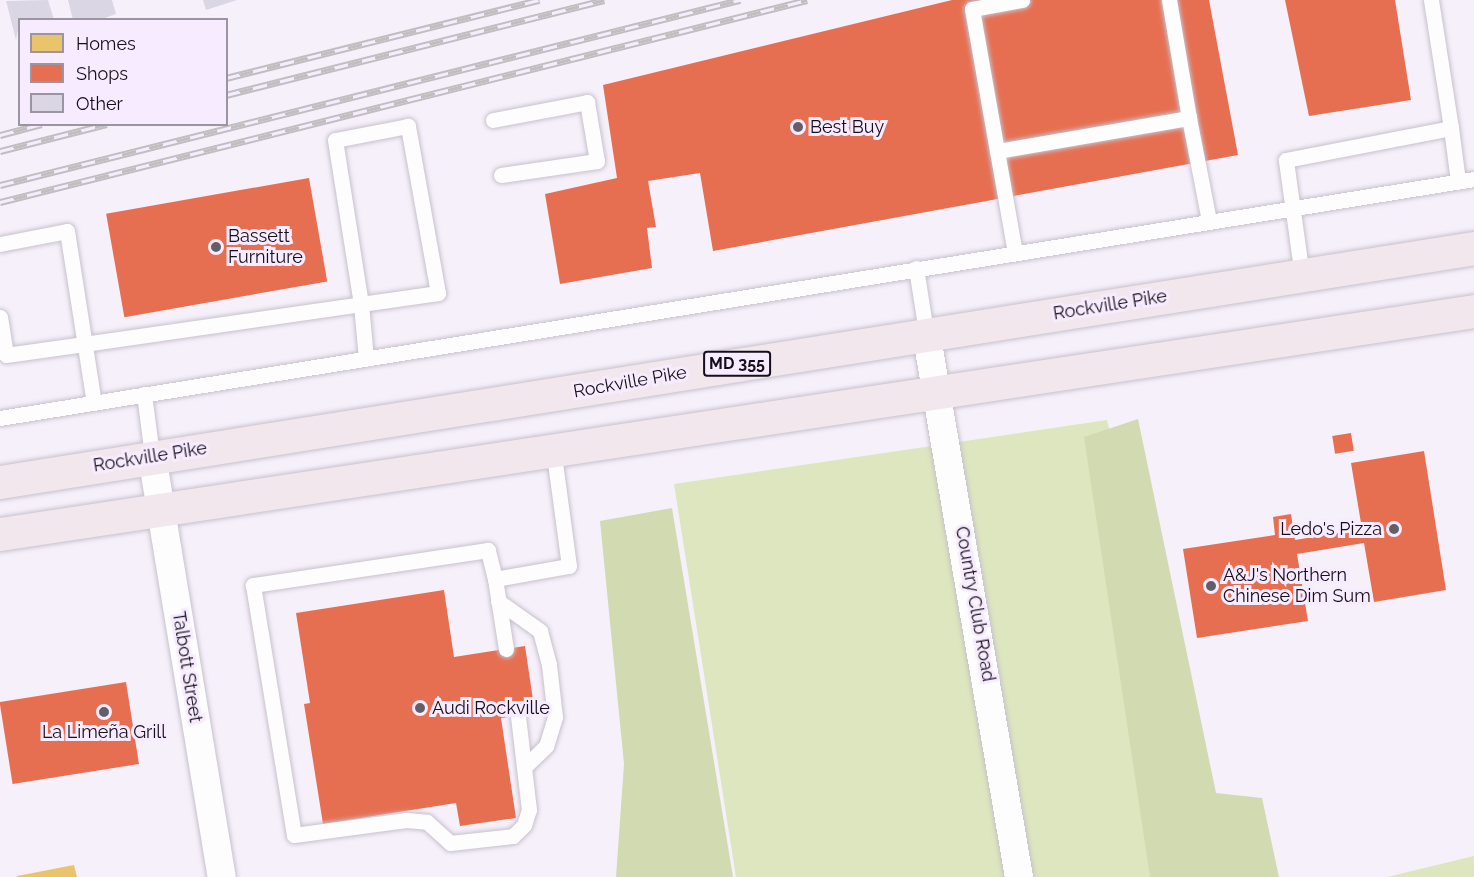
<!DOCTYPE html>
<html>
<head>
<meta charset="utf-8">
<style>
	body { margin:0 }
	#map { position:relative; width:1474px; height:877px; overflow:hidden; background:#f6f0fb; font-family:Raleway,sans-serif }
	div>[style] { position:absolute }
	[style*='--x'] { left:calc(var(--x)*1px); top:calc(var(--y)*1px); width:calc(var(--w)*1px); rotate:calc(var(--a)*1deg) }
	.green>* { inset:0; background:#dde6be }
	.forest>* { inset:0; background:#d2dab2 }
	.homes>* { inset:0; background:#e9c46a }
	.shops>* { inset:0; background:#e76f51; transform-origin:0 0 }
	.building>* { inset:0; background:#dad6e4 }
	.roads { filter:drop-shadow(0 0 2px #c7c1cc) drop-shadow(0 0 2px #c7c1cc) }
	.service>* { height:15px; margin:-7.5px; padding:0 7.5px; transform-origin:7.5px; border-radius:7.5px; background:#fefdfe }
	.minor>* { height:28px; margin:-14px; padding:0 14px; transform-origin:14px; border-radius:14px; background:#fefdfe }
	.primary>* { height:33px; margin:-16.5px; padding:0 16.5px; transform-origin:16.5px; border-radius:16.5px; background:#f2e7ed }
	.rail>* { height:7px; margin-top:-3.5px; transform-origin:0; background:repeating-linear-gradient(90deg,#f7ecff 0 14px,#c0bec0 0 28px); box-sizing:border-box; border-block:2px solid #c0bec0 }
	.dots>* { width:16px; height:16px; translate:-50% -50%; box-sizing:border-box; border:3px solid #f7ecff; border-radius:50% }
	span { translate:-50% -50%; white-space:nowrap; text-align:center; line-height:1.15; -webkit-text-stroke:6px #f7ecff; paint-order:stroke }
	.shield-label span { padding:2px 4px; background:#f7ecff; border:2px solid; border-radius:4px; -webkit-text-stroke-width:0 }
	.shield-label { font-size:16px; color:#150f19; font-weight:700 }
	.poi-label { font-size:18px; color:#150f19 }
	.left { translate:0 -50%; text-align:left }
	.right { translate:-100% -50%; text-align:right }
	.street-label { font-size:18px; color:#150f19 }
	.legend { position:absolute; left:18px; top:18px; width:210px; height:108px; box-sizing:border-box; background:#f7ecff; border:2px solid #9d94a3; margin:0; padding:8px 10px; list-style:none; font-size:18px; color:#150f19 }
	.legend li { display:flex; align-items:center; gap:12px; height:30px }
	.legend b { width:30px; border:2px solid #9d94a3 }
</style>
</head>
<body>
<div id="map">
	<div class="green">
		<i style="clip-path:polygon(1107px 420px,1202px 813px,1227px 877px,736px 877px,674px 484px)"></i>
		<i style="clip-path:polygon(1474px 856px,1474px 877px,1387px 877px)"></i>
	</div>
	<div class="forest">
		<i style="clip-path:polygon(1138px 419px,1216px 793px,1262px 798px,1279px 877px,1150px 877px,1084px 437px)"></i>
		<i style="clip-path:polygon(672px 508px,733px 877px,616px 877px,624px 764px,600px 521px)"></i>
	</div>
	<div class="homes">
		<i style="clip-path:polygon(74px 865px,77px 877px,17px 877px,17px 876px)"></i>
	</div>
	<div class="shops">
		<i style="clip-path:polygon(952px 0,1209px 0,1238px 155px,713px 251px,700px 173px,648px 181px,656px 227px,647px 228px,652px 268px,560px 284px,545px 194px,617px 178px,603px 85px)"></i>
		<i style="clip-path:polygon(1285px 0,1395px 0,1411px 100px,1309px 116px)"></i>
		<i style="left:309px;top:178px;width:105px;height:206px;rotate:80deg"></i>
		<i style="left:1351px;top:433px;width:18px;height:19px;rotate:81deg"></i>
		<i style="clip-path:polygon(1424px 451px,1446px 590px,1374px 602px,1364px 543px,1297px 554px,1308px 621px,1197px 638px,1183px 549px,1275px 535px,1273px 517px,1291px 514px,1295px 540px,1362px 529px,1351px 463px)"></i>
		<i style="clip-path:polygon(444px 590px,454px 657px,525px 646px,535px 713px,501px 718px,516px 818px,460px 826px,456px 803px,323px 824px,304px 704px,310px 703px,296px 613px)"></i>
		<i style="left:126px;top:682px;width:83px;height:128px;rotate:81deg"></i>
	</div>
	<div class="building">
		<i style="clip-path:polygon(48px 0,54px 20px,20px 20px,16px 40px,6px 1px)"></i>
		<i style="clip-path:polygon(68px 0,112px 0,116px 14px,99px 20px,73px 20px)"></i>
		<i style="clip-path:polygon(203px 0,237px 0,206px 10px)"></i>
	</div>
	<div class="roads">
		<div class="service">
			<i style="--x:1189;--y:118;--w:105;--a:79"></i>
			<i style="--x:493;--y:120;--w:96;--a:-10.8"></i>
			<i style="--x:587;--y:102;--w:60;--a:80.4"></i>
			<i style="--x:597;--y:161;--w:97;--a:171.7"></i>
			<i style="--x:1451;--y:128;--w:53;--a:82.5"></i>
			<i style="--x:997;--y:151;--w:195;--a:-9.8"></i>
			<i style="--x:1189;--y:118;--w:120;--a:-99.6"></i>
			<i style="--x:0;--y:244;--w:68;--a:-11"></i>
			<i style="--x:67;--y:231;--w:174;--a:81.1"></i>
			<i style="--x:1015;--y:253;--w:248;--a:-100"></i>
			<i style="--x:972;--y:9;--w:51;--a:-10.2"></i>
			<i style="--x:916;--y:268;--w:65;--a:81.1"></i>
			<i style="--x:1302;--y:276;--w:117;--a:-97.9"></i>
			<i style="--x:1286;--y:160;--w:168;--a:-11"></i>
			<i style="--x:1451;--y:128;--w:130;--a:-98.9"></i>
			<i style="--x:0;--y:317;--w:38;--a:81"></i>
			<i style="--x:6;--y:355;--w:79;--a:-8"></i>
			<i style="--x:84;--y:344;--w:280;--a:-8.2"></i>
			<i style="--x:361;--y:304;--w:78;--a:-8.1"></i>
			<i style="--x:438;--y:293;--w:170;--a:-100.2"></i>
			<i style="--x:408;--y:126;--w:74;--a:169.1"></i>
			<i style="--x:335;--y:140;--w:166;--a:81"></i>
			<i style="--x:361;--y:304;--w:55;--a:84.8"></i>
			<i style="--x:144;--y:394;--w:63;--a:82.6"></i>
			<i style="--x:0;--y:418;--w:1493;--a:-9.21"></i>
			<i style="--x:495;--y:579;--w:30;--a:-104"></i>
			<i style="--x:488;--y:550;--w:238;--a:171.5"></i>
			<i style="--x:253;--y:585;--w:253;--a:80.7"></i>
			<i style="--x:294;--y:835;--w:113;--a:-7.6"></i>
			<i style="--x:406;--y:820;--w:21;--a:5"></i>
			<i style="--x:427;--y:822;--w:31;--a:42"></i>
			<i style="--x:450;--y:843;--w:63;--a:-6.3"></i>
			<i style="--x:513;--y:836;--w:16;--a:-45"></i>
			<i style="--x:524;--y:825;--w:16;--a:-72"></i>
			<i style="--x:529;--y:810;--w:95;--a:-96.7"></i>
			<i style="--x:498;--y:601;--w:52;--a:35.5"></i>
			<i style="--x:540;--y:631;--w:35;--a:75"></i>
			<i style="--x:549;--y:665;--w:52;--a:83.4"></i>
			<i style="--x:555;--y:717;--w:30;--a:107"></i>
			<i style="--x:546;--y:746;--w:30;--a:136"></i>
			<i style="--x:506;--y:649;--w:71;--a:-98.9"></i>
			<i style="--x:495;--y:579;--w:75;--a:-10"></i>
			<i style="--x:569;--y:566;--w:119;--a:-97.7"></i>
		</div>
		<div class="minor">
			<i style="--x:926;--y:332;--w:553;--a:80.32"></i>
			<i style="--x:152;--y:456;--w:427;--a:80.6"></i>
		</div>
		<div class="primary">
			<i style="--x:0;--y:482;--w:1492;--a:-9.02"></i>
			<i style="--x:0;--y:534;--w:1491;--a:-8.6"></i>
		</div>
	</div>
	<div class="rail">
		<i style="--x:226;--y:78;--w:323;--a:-14"></i>
		<i style="--x:226;--y:95;--w:390;--a:-14.1"></i>
		<i style="--x:0;--y:135;--w:43;--a:-14.7"></i>
		<i style="--x:0;--y:151;--w:110;--a:-14.2"></i>
		<i style="--x:0;--y:185;--w:763;--a:-14.04"></i>
		<i style="--x:0;--y:202;--w:832;--a:-14.05"></i>
	</div>
	<div class="dots">
		<i style="left:798px;top:127px;background:#645e68"></i>
		<i style="left:216px;top:247px;background:#645e68"></i>
		<i style="left:1394px;top:529px;background:#645e68"></i>
		<i style="left:1211px;top:586px;background:#645e68"></i>
		<i style="left:420px;top:708px;background:#645e68"></i>
		<i style="left:104px;top:712px;background:#645e68"></i>
	</div>
	<div class="shield-label">
		<span style="left:737px;top:364px">MD 355</span>
	</div>
	<div class="poi-label">
		<span class="left" style="left:810px;top:127px">Best Buy</span>
		<span class="left" style="left:228px;top:247px">Bassett<br>Furniture</span>
		<span class="right" style="left:1382px;top:529px">Ledo's Pizza</span>
		<span class="left" style="left:1223px;top:586px">A&amp;J's Northern<br>Chinese Dim Sum</span>
		<span class="left" style="left:432px;top:708px">Audi Rockville</span>
		<span style="left:104px;top:732px">La Limeña Grill</span>
	</div>
	<div class="street-label">
		<span style="left:1110px;top:305px;rotate:-9deg">Rockville Pike</span>
		<span style="left:630px;top:382px;rotate:-10deg">Rockville Pike</span>
		<span style="left:150px;top:457px;rotate:-9deg">Rockville Pike</span>
		<span style="left:975px;top:604px;rotate:80deg">Country Club Road</span>
		<span style="left:187px;top:667px;rotate:81deg">Talbott Street</span>
	</div>
	<ul class="legend">
	<li><b style="height:16px;background:#e9c46a"></b>Homes</li>
	<li><b style="height:16px;background:#e76f51"></b>Shops</li>
	<li><b style="height:16px;background:#dad6e4"></b>Other</li>
	</ul>
</div>
</body>
</html>
